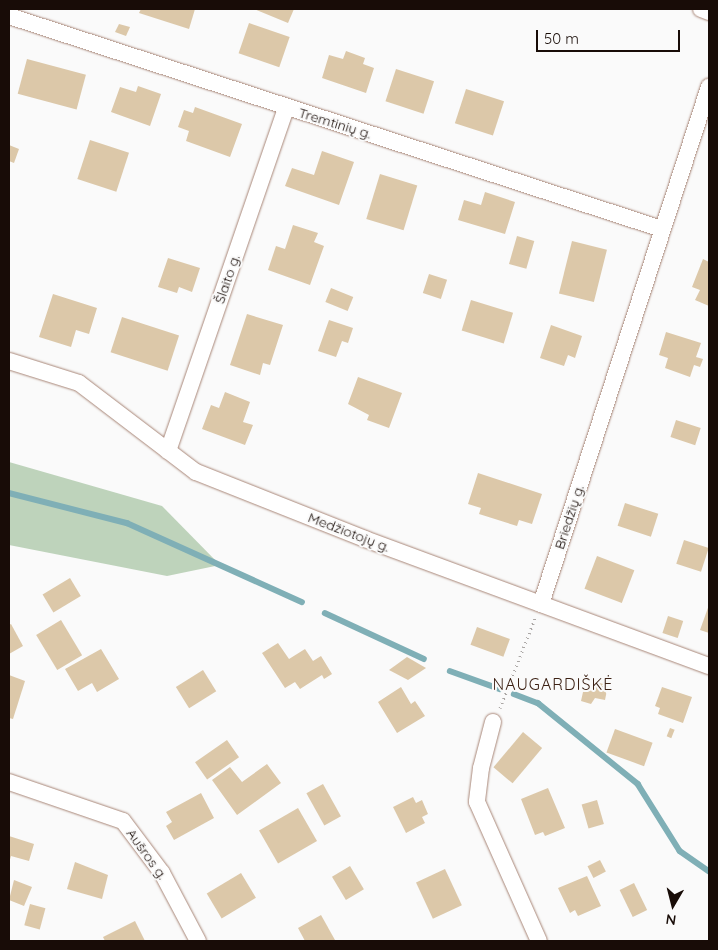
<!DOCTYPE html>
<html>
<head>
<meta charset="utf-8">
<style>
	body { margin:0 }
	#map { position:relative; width:718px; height:950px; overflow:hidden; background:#fafafa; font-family:Quicksand,sans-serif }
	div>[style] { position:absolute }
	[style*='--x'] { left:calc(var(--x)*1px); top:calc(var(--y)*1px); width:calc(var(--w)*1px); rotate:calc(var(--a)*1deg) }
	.green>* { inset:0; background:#bed3bb }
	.stream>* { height:5.5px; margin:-2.75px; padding:0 2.75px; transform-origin:2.75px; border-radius:2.75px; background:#7fafb6 }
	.building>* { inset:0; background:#dcc8a9; transform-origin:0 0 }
	.path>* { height:3px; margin-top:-1.5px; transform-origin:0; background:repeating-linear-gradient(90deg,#aba7a5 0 1px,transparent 0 5px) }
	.roads { filter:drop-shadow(0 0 1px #a88677) drop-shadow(0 0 1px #a88677) }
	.minor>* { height:16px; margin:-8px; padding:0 8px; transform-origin:8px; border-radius:8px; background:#fff }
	span { translate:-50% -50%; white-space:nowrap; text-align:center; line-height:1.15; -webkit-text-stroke:4px #fafafa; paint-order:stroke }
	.street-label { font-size:14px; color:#180c07 }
	.quarter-label { font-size:16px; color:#3d2215; letter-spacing:1px }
	.frame { position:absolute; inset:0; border:10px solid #180c07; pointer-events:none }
	.north { position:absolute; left:648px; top:880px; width:50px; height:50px; -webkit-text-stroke:4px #fafafa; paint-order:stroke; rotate:188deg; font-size:14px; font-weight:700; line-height:20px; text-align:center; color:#180c07 }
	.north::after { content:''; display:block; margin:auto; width:18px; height:22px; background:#180c07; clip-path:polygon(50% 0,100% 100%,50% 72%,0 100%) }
	.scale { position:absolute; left:536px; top:30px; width:144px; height:22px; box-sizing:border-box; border:2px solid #180c07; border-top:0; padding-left:6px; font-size:15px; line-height:18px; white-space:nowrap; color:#180c07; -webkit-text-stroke:4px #fafafa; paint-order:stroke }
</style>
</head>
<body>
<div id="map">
	<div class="green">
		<i style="clip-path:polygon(9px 462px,162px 506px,220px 565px,167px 576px,9px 545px)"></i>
	</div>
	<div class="stream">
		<i style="--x:9;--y:493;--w:122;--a:14.3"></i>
		<i style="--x:127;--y:523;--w:192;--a:24.3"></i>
		<i style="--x:325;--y:613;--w:109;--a:24.9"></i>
		<i style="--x:450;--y:671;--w:53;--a:19.8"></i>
		<i style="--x:514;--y:694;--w:26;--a:21"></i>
		<i style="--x:538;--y:703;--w:129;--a:39"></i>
		<i style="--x:638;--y:784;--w:79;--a:57.9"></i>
		<i style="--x:680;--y:851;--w:35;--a:35"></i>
	</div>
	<div class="building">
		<i style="clip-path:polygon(141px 9px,195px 9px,189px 29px,139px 13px)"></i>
		<i style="clip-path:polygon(254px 9px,294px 9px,288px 23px)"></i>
		<i style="left:249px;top:23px;width:43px;height:32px;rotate:19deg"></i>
		<i style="clip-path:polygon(119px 24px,130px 27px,126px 36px,115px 32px)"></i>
		<i style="clip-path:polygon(346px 51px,365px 58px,363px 64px,374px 68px,366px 93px,322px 78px,329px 55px,343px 59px)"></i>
		<i style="left:27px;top:59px;width:61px;height:36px;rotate:15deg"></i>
		<i style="left:396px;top:69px;width:40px;height:34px;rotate:18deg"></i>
		<i style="clip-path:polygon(138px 86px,161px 94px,150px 126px,111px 112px,120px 87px,136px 92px)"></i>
		<i style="left:466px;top:89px;width:40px;height:36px;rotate:18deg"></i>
		<i style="clip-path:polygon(195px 107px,242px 124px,230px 157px,186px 141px,189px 131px,178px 127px,184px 110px,193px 113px)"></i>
		<i style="left:90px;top:140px;width:41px;height:41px;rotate:18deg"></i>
		<i style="clip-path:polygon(9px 145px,19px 149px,14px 163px,9px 161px)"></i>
		<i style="clip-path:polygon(322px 151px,354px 162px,339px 205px,285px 186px,292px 168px,314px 175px)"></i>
		<i style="left:380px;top:174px;width:39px;height:47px;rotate:17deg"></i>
		<i style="clip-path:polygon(485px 192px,515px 202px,505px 234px,458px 220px,464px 200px,481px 205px)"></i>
		<i style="clip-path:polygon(293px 225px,318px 233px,314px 242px,324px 246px,310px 285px,268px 270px,276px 246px,285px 249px)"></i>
		<i style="left:517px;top:236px;width:18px;height:29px;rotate:16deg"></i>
		<i style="left:572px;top:241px;width:36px;height:54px;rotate:14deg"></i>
		<i style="clip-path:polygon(168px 258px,200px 268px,192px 292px,179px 287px,177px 293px,158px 287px)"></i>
		<i style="clip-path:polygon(703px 259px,709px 262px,709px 306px,695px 300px,700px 290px,692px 287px)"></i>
		<i style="left:429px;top:274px;width:19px;height:20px;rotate:18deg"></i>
		<i style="left:331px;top:288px;width:24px;height:15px;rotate:22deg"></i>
		<i style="clip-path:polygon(53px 294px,97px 308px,89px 334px,76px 330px,71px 347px,39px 337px)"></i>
		<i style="left:471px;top:300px;width:44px;height:32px;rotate:17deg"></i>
		<i style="clip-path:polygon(247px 314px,283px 325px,270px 365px,263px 363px,260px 375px,230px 365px)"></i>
		<i style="left:122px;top:317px;width:60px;height:37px;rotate:18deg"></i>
		<i style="clip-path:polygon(329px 320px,353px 328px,348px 343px,342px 341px,336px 357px,318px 351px)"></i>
		<i style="clip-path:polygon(551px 325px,582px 336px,575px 358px,568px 355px,564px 366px,540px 358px)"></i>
		<i style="clip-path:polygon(666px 332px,701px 343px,696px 357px,703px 359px,700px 367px,694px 365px,690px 377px,665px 368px,668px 358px,659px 355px)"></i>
		<i style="clip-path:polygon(358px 377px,402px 393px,389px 428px,367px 420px,369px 415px,348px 404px)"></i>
		<i style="clip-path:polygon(225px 392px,250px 402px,243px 422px,253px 425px,245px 445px,202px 429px,211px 405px,219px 408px)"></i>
		<i style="left:676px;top:420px;width:26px;height:18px;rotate:18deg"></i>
		<i style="clip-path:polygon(478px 473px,542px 494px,532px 524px,519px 520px,517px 526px,479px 514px,481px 508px,468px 504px)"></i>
		<i style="left:625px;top:503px;width:35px;height:24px;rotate:18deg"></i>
		<i style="left:684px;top:540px;width:26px;height:25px;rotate:18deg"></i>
		<i style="left:597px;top:556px;width:40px;height:35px;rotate:21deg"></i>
		<i style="left:70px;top:578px;width:21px;height:32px;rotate:59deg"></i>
		<i style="clip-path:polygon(709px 605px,709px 633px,700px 630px)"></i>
		<i style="left:668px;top:616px;width:16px;height:18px;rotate:18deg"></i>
		<i style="left:61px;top:620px;width:41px;height:29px;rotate:59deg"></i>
		<i style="clip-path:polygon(11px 624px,23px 646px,9px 654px,9px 625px)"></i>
		<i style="left:477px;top:627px;width:35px;height:19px;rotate:20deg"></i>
		<i style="clip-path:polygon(278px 643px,289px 659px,305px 649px,313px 661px,321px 656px,332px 674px,324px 679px,322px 675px,300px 689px,295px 682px,285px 688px,262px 653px)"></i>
		<i style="clip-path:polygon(101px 649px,119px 679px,97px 692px,92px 683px,78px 691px,65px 669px)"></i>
		<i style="clip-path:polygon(407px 657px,426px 668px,408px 680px,389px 670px)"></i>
		<i style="left:203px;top:670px;width:25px;height:32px;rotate:58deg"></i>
		<i style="clip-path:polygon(9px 675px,25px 681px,13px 719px,9px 718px)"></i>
		<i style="clip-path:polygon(595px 682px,608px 685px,605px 700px,595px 698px,591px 704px,581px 701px,583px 692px,593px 690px)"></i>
		<i style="clip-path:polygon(401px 687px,411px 704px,415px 701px,425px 716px,397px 733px,378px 702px)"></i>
		<i style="clip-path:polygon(662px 687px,692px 697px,683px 723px,658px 714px,660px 708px,655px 706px)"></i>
		<i style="left:670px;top:728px;width:5px;height:9px;rotate:22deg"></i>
		<i style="left:615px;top:729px;width:40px;height:25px;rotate:20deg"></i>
		<i style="left:523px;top:732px;width:25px;height:46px;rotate:40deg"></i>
		<i style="left:227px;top:740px;width:21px;height:39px;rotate:55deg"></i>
		<i style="clip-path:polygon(267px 764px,281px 783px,237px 815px,212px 780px,230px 767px,242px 782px)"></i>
		<i style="left:323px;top:784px;width:37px;height:19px;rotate:61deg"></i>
		<i style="clip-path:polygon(548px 788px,565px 828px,545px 836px,543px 832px,535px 835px,521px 799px)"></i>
		<i style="clip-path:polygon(201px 793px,214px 818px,174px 840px,166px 826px,172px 822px,166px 812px)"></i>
		<i style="clip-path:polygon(413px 797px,416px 803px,422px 800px,428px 814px,422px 817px,425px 823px,406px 833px,393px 807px)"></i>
		<i style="left:597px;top:800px;width:25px;height:16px;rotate:74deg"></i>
		<i style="left:298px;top:808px;width:38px;height:45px;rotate:60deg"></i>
		<i style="clip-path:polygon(9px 836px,34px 844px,29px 861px,11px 856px,9px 863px)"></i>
		<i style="left:600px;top:860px;width:13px;height:14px;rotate:63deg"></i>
		<i style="clip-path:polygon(75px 862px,108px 875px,102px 899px,67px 889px)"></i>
		<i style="left:350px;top:866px;width:27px;height:21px;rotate:59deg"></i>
		<i style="left:445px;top:869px;width:40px;height:32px;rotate:65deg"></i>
		<i style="left:241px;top:873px;width:29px;height:40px;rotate:59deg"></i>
		<i style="clip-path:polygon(587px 876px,601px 906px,578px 916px,575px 910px,570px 913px,558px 888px)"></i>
		<i style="clip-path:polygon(14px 880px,32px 887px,24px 906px,9px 900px)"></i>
		<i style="left:634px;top:883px;width:30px;height:16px;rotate:64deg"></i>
		<i style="left:30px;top:904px;width:16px;height:22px;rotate:15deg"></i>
		<i style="clip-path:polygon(321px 915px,335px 940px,305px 941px,298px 928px)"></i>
		<i style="clip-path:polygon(135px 921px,145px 941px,105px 941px,103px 937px)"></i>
	</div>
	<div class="path">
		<i style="--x:500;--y:708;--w:97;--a:-68.7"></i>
	</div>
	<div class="roads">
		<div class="minor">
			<i style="--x:701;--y:9;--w:9;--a:21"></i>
			<i style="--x:9;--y:16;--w:687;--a:18.07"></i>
			<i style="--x:9;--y:361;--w:73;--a:17.4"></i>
			<i style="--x:79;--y:383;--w:147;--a:37.3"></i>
			<i style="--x:196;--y:472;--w:182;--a:21.6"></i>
			<i style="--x:365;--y:539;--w:367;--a:20.3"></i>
			<i style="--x:168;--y:451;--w:363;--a:-71"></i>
			<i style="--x:541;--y:604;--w:544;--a:-72"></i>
			<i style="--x:493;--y:722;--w:48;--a:104.6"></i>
			<i style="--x:481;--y:768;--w:34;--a:97"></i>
			<i style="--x:477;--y:802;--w:152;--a:66"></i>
			<i style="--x:9;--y:782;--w:120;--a:18.9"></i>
			<i style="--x:123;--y:821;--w:65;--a:53.1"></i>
			<i style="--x:162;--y:873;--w:77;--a:62.1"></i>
		</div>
	</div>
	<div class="street-label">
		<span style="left:335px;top:123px;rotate:17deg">Tremtinių g.</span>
		<span style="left:227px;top:279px;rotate:-71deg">Šlaito g.</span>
		<span style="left:569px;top:517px;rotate:-72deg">Briedžių g.</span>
		<span style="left:349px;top:532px;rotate:21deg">Medžiotojų g.</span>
		<span style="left:147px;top:854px;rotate:54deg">Aušros g.</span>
	</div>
	<div class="quarter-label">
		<span style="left:553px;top:684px">NAUGARDIŠKĖ</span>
	</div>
	<div class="frame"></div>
	<div class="north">N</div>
	<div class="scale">50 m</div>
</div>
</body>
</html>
